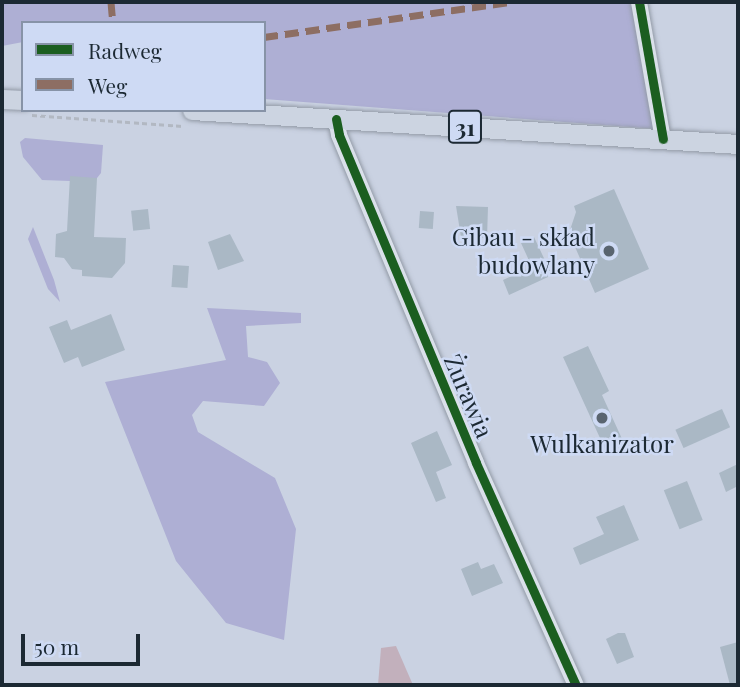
<!DOCTYPE html>
<html>
<head>
<meta charset="utf-8">
<style>
	body { margin:0 }
	#map { position:relative; width:740px; height:687px; overflow:hidden; background:#cad2e2; font-family:"Playfair Display",serif }
	div>[style] { position:absolute }
	[style*='--x'] { left:calc(var(--x)*1px); top:calc(var(--y)*1px); width:calc(var(--w)*1px); rotate:calc(var(--a)*1deg) }
	.green>* { inset:0; background:#aeafd4 }
	.water>* { inset:0; background:#c2b0bc }
	.building>* { inset:0; background:#aab8c5; transform-origin:0 0 }
	.path>* { height:2.5px; margin-top:-1.25px; transform-origin:0; background:repeating-linear-gradient(90deg,#b2b8c2 0 5px,transparent 0 8.5px) }
	.roads { filter:drop-shadow(0 0 2px #939ba7) drop-shadow(0 0 2px #939ba7) }
	.minor>* { height:16px; margin:-8px; padding:0 8px; transform-origin:8px; border-radius:8px; background:#dae0ea }
	.major>* { height:19px; margin:-9.5px; padding:0 9.5px; transform-origin:9.5px; border-radius:9.5px; background:#ccd4e1 }
	.quiet>* { height:7px; margin-top:-3.5px; transform-origin:0; background:repeating-linear-gradient(90deg,#8d6e63 0 14px,transparent 0 21px) }
	.cycleway>* { height:9px; margin:-4.5px; padding:0 4.5px; transform-origin:4.5px; border-radius:4.5px; background:#1b5e20 }
	.dots>* { width:19px; height:19px; translate:-50% -50%; box-sizing:border-box; border:4px solid #cedaf4; border-radius:50% }
	span { translate:-50% -50%; white-space:nowrap; text-align:center; line-height:1.15; -webkit-text-stroke:5px #cedaf4; paint-order:stroke }
	.shield-label span { padding:2px 5px; background:#cedaf4; border:2px solid; border-radius:5px; -webkit-text-stroke-width:0 }
	.shield-label { font-size:23px; color:#1c2933; font-weight:700 }
	.poi-label { font-size:24px; color:#1c2933 }
	.right { translate:-100% -50%; text-align:right }
	.street-label { font-size:24px; color:#1c2933 }
	.frame { position:absolute; inset:0; border:4px solid #1c2933; pointer-events:none }
	.legend { position:absolute; left:21px; top:21px; width:245px; height:91px; box-sizing:border-box; background:#cedaf4; border:2px solid #8793a7; margin:0; padding:9px 12px; list-style:none; font-size:21px; color:#1c2933 }
	.legend li { display:flex; align-items:center; gap:14px; height:35px }
	.legend b { width:35px; border:2px solid #8793a7 }
	.scale { position:absolute; left:21px; top:634px; width:119px; height:32px; box-sizing:border-box; border:4px solid #1c2933; border-top:0; padding-left:9px; font-size:21px; line-height:24px; white-space:nowrap; color:#1c2933; -webkit-text-stroke:5px #cedaf4; paint-order:stroke }
</style>
</head>
<body>
<div id="map">
	<div class="green">
		<i style="clip-path:polygon(2px 2px,632px 2px,656px 129px,264px 99px,264px 23px,23px 23px,23px 42px,2px 46px)"></i>
		<i style="clip-path:polygon(25px 138px,103px 145px,101px 173px,97px 178px,70px 181px,42px 180px,23px 157px,20px 142px)"></i>
		<i style="clip-path:polygon(33px 227px,54px 280px,60px 302px,48px 289px,28px 239px)"></i>
		<i style="clip-path:polygon(207px 308px,301px 313px,301px 323px,246px 326px,248px 357px,267px 362px,280px 383px,264px 406px,203px 401px,192px 415px,198px 432px,275px 478px,296px 529px,284px 640px,226px 623px,176px 561px,105px 382px,226px 360px)"></i>
	</div>
	<div class="water">
		<i style="clip-path:polygon(396px 646px,413px 685px,378px 685px,381px 648px)"></i>
	</div>
	<div class="building">
		<i style="clip-path:polygon(70px 176px,97px 178px,94px 237px,126px 238px,125px 263px,112px 278px,82px 276px,82px 270px,72px 269px,64px 258px,55px 257px,56px 234px,67px 231px)"></i>
		<i style="clip-path:polygon(614px 189px,649px 269px,595px 293px,569px 233px,576px 212px,574px 206px)"></i>
		<i style="clip-path:polygon(456px 206px,488px 207px,487px 238px,461px 237px)"></i>
		<i style="left:148px;top:209px;width:20px;height:17px;rotate:84deg"></i>
		<i style="left:420px;top:211px;width:14px;height:17px;rotate:4deg"></i>
		<i style="clip-path:polygon(230px 234px,244px 261px,218px 270px,208px 242px)"></i>
		<i style="clip-path:polygon(534px 237px,550px 271px,548px 277px,509px 295px,503px 280px,532px 267px,521px 243px)"></i>
		<i style="left:173px;top:265px;width:16px;height:22px;rotate:4deg"></i>
		<i style="clip-path:polygon(111px 314px,125px 350px,82px 367px,78px 357px,64px 363px,49px 327px,67px 320px,71px 330px)"></i>
		<i style="clip-path:polygon(588px 346px,609px 391px,602px 395px,623px 441px,605px 449px,563px 357px)"></i>
		<i style="left:722px;top:409px;width:20px;height:51px;rotate:66deg"></i>
		<i style="clip-path:polygon(437px 431px,452px 465px,436px 472px,446px 498px,436px 502px,411px 443px)"></i>
		<i style="clip-path:polygon(738px 464px,738px 486px,726px 492px,719px 473px)"></i>
		<i style="left:687px;top:481px;width:42px;height:25px;rotate:68deg"></i>
		<i style="clip-path:polygon(624px 505px,639px 540px,580px 565px,573px 548px,604px 534px,596px 517px)"></i>
		<i style="clip-path:polygon(478px 562px,481px 569px,494px 564px,503px 583px,472px 596px,461px 569px)"></i>
		<i style="clip-path:polygon(618px 633px,625px 633px,634px 657px,617px 664px,606px 639px)"></i>
		<i style="clip-path:polygon(738px 642px,738px 685px,730px 685px,720px 647px)"></i>
	</div>
	<div class="path">
		<i style="--x:32;--y:115;--w:151;--a:4.2"></i>
	</div>
	<div class="roads">
		<div class="minor">
			<i style="--x:639;--y:2;--w:139;--a:80.1"></i>
			<i style="--x:336;--y:119;--w:16;--a:79"></i>
			<i style="--x:339;--y:135;--w:355;--a:67.3"></i>
			<i style="--x:476;--y:463;--w:243;--a:65.8"></i>
		</div>
		<div class="major">
			<i style="--x:2;--y:99;--w:21;--a:3"></i>
			<i style="--x:192;--y:110;--w:547;--a:3.56"></i>
		</div>
	</div>
	<div class="quiet">
		<i style="--x:111;--y:2;--w:21;--a:85"></i>
		<i style="--x:264;--y:37;--w:249;--a:-8.1"></i>
	</div>
	<div class="cycleway">
		<i style="--x:639;--y:2;--w:139;--a:80.1"></i>
		<i style="--x:336;--y:119;--w:16;--a:79"></i>
		<i style="--x:339;--y:135;--w:355;--a:67.3"></i>
		<i style="--x:476;--y:463;--w:243;--a:65.8"></i>
	</div>
	<div class="dots">
		<i style="left:609px;top:251px;background:#596470"></i>
		<i style="left:602px;top:418px;background:#596470"></i>
	</div>
	<div class="shield-label">
		<span style="left:465px;top:127px">31</span>
	</div>
	<div class="poi-label">
		<span class="right" style="left:595px;top:251px">Gibau - skład<br>budowlany</span>
		<span style="left:602px;top:444px">Wulkanizator</span>
	</div>
	<div class="street-label">
		<span style="left:469px;top:396px;rotate:67deg">Żurawia</span>
	</div>
	<div class="frame"></div>
	<ul class="legend">
	<li><b style="height:9px;background:#1b5e20"></b>Radweg</li>
	<li><b style="height:9px;background:#8d6e63"></b>Weg</li>
	</ul>
	<div class="scale">50 m</div>
</div>
</body>
</html>
